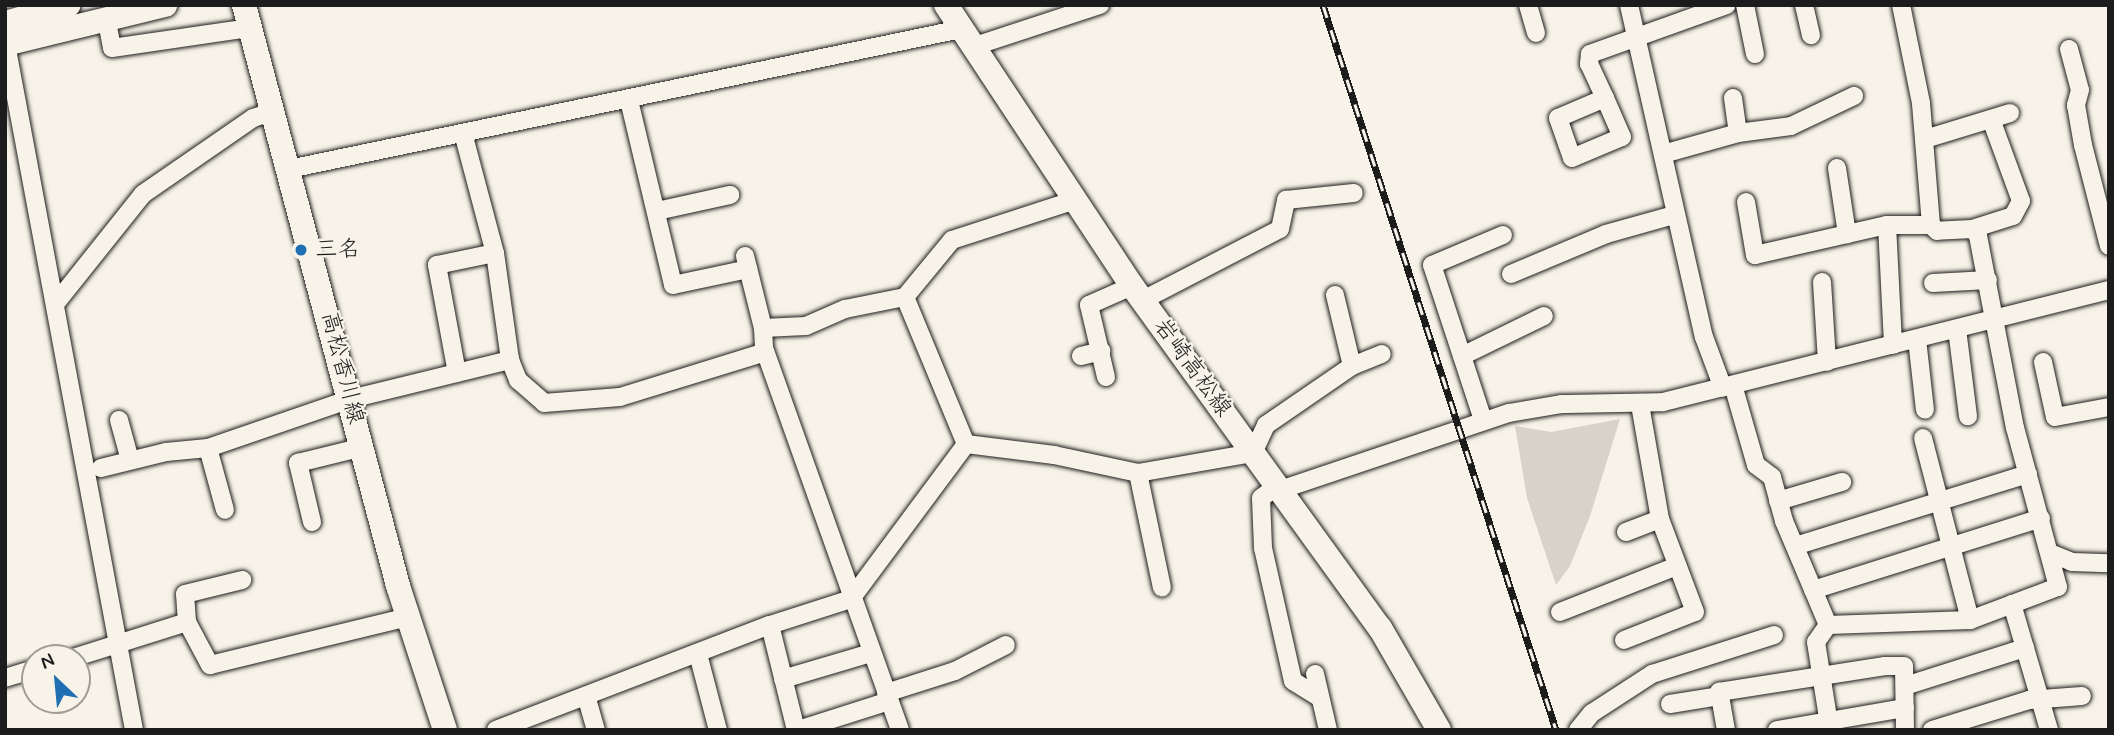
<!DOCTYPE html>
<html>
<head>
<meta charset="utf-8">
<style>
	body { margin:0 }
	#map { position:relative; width:2114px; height:735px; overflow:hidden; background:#f7f3e8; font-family:Mynerve,"Klee One",sans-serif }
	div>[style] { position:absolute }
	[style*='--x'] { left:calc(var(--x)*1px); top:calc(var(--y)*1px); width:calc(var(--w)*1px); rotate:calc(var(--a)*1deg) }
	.green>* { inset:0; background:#d7d3cb }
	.roads { filter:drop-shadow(0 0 2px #1c1c1c) drop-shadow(0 0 2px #1c1c1c) }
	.street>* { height:18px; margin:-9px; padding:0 9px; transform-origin:9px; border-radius:9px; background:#f7f3e8 }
	.secondary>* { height:24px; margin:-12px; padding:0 12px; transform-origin:12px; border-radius:12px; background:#f7f3e8 }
	.rail>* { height:7px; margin-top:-3.5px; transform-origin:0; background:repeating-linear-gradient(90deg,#f7f3e8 0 13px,#1c1c1c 0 26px); box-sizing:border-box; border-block:2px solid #1c1c1c }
	.dots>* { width:19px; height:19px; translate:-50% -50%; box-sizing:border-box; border:4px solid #f7f3e8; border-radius:50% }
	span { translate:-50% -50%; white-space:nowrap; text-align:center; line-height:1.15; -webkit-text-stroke:5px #f7f3e8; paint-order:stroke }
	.poi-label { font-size:23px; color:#1c1c1c }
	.left { translate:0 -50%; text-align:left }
	.street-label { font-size:23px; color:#1c1c1c }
	.frame { position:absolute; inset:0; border:7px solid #1c1c1c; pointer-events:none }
	.north { position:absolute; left:21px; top:644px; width:70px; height:70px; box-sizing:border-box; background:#f7f3e8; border:2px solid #9f9d96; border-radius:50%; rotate:334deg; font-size:19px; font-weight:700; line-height:28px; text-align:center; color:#1c1c1c }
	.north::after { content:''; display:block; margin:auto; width:24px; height:32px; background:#1f6fb2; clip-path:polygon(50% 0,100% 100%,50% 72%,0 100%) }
</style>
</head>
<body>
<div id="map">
	<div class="green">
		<i style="clip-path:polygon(1620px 419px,1590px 516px,1570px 566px,1556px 585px,1527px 498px,1515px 426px,1551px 432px)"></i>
	</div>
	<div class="roads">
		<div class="street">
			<i style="--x:1528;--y:5;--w:29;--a:74"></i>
			<i style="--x:1629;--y:5;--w:340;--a:77.3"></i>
			<i style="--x:1704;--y:337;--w:54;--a:69.6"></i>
			<i style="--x:1745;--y:5;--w:50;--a:78.5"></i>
			<i style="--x:1804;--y:5;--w:31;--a:77"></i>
			<i style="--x:107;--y:22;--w:26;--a:79"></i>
			<i style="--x:112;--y:48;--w:138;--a:-8.3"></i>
			<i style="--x:6;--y:44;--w:698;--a:79.43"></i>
			<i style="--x:972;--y:47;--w:135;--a:-18.2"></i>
			<i style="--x:2069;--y:49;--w:42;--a:75"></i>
			<i style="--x:2080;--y:90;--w:16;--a:105"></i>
			<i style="--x:2076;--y:105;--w:41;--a:80.1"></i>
			<i style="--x:2083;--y:145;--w:104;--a:75.6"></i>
			<i style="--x:1605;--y:98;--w:51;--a:156.9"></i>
			<i style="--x:1558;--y:118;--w:42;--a:70.7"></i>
			<i style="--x:1572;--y:158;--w:54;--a:-22.8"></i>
			<i style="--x:1622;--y:137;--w:43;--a:-113.6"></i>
			<i style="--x:1605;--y:98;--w:38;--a:-115"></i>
			<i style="--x:1589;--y:64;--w:10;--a:-84"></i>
			<i style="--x:1590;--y:54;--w:145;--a:-19.7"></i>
			<i style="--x:1733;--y:98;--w:35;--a:82"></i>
			<i style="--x:629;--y:100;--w:190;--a:76.6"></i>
			<i style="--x:673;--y:285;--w:77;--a:-12"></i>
			<i style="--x:463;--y:133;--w:124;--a:75.1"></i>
			<i style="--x:495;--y:253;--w:108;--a:82"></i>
			<i style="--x:510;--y:360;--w:22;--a:68"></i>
			<i style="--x:518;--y:380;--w:35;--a:41"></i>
			<i style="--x:544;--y:403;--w:76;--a:-4.5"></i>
			<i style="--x:620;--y:397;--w:152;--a:-17.2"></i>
			<i style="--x:1925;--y:139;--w:89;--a:-17"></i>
			<i style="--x:1663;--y:154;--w:78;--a:-15.6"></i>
			<i style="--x:1738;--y:133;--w:53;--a:-7.5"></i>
			<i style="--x:1791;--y:126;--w:70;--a:-25.5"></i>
			<i style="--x:1837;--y:168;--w:67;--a:81.4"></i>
			<i style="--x:289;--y:169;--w:686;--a:-11.77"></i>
			<i style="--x:1746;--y:202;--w:54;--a:80.4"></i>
			<i style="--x:1755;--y:255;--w:135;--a:-12.8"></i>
			<i style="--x:1887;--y:225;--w:44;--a:0"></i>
			<i style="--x:657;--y:211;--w:75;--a:-12.4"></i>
			<i style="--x:1887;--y:225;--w:120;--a:87.1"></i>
			<i style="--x:1972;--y:229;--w:43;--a:-17.6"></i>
			<i style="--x:2013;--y:216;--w:17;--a:-62"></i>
			<i style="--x:2021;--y:201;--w:87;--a:-110.1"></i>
			<i style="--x:745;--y:256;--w:74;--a:76"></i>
			<i style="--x:763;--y:328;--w:20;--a:87"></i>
			<i style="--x:764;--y:348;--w:405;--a:70.4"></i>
			<i style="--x:1511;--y:274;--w:103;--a:-22.8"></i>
			<i style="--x:1606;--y:234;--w:71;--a:-15.6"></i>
			<i style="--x:1822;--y:282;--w:80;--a:86.4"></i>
			<i style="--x:1933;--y:283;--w:55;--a:-3.1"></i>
			<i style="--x:905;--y:297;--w:159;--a:67.5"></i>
			<i style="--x:966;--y:444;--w:89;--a:7.1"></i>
			<i style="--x:1054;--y:455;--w:86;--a:12.1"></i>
			<i style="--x:1138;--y:473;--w:117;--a:-9.9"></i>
			<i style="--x:1253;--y:453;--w:31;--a:-65"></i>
			<i style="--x:1266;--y:425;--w:104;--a:-34.5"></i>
			<i style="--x:1352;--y:366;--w:73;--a:-103.5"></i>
			<i style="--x:1143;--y:300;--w:154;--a:-27.4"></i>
			<i style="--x:1280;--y:229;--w:30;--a:-78"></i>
			<i style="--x:1286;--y:200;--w:68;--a:-5.9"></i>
			<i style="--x:56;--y:303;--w:139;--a:-51.4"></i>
			<i style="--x:143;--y:194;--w:134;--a:-34.6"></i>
			<i style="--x:253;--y:118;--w:20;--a:-18"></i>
			<i style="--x:763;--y:328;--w:43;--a:-2.7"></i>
			<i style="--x:806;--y:326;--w:43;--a:-23.6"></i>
			<i style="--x:845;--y:309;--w:61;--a:-11.3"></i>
			<i style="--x:905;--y:297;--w:74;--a:-50.5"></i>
			<i style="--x:952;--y:240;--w:129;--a:-18"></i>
			<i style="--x:1957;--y:329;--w:88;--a:82.8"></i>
			<i style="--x:1917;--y:339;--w:71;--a:83.6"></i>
			<i style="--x:1081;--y:356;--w:21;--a:-14"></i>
			<i style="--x:1462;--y:356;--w:91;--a:-26"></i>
			<i style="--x:2043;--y:362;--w:56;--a:77.7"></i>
			<i style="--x:2055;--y:417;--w:55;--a:-10.5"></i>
			<i style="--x:1352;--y:366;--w:32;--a:-22"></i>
			<i style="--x:457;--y:373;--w:110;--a:-100.5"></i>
			<i style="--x:437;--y:265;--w:59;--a:-11.7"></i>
			<i style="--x:1106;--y:377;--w:74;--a:-103.3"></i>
			<i style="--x:1089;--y:305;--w:47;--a:-23.8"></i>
			<i style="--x:1733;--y:385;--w:83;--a:74"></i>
			<i style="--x:1756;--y:465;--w:20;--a:37"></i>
			<i style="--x:1772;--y:477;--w:46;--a:74.7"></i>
			<i style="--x:1784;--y:521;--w:113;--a:67.1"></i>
			<i style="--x:119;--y:420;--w:41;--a:74.6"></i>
			<i style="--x:1483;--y:420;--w:163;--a:-108.2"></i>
			<i style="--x:1432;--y:265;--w:77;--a:-22.9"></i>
			<i style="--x:1923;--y:438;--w:188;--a:75.5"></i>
			<i style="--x:208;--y:448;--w:64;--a:74.7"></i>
			<i style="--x:101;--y:468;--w:67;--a:-13.8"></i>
			<i style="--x:166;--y:452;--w:42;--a:-5.4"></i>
			<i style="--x:208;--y:448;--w:150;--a:-19"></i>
			<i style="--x:350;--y:399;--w:165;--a:-13.7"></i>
			<i style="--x:1138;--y:473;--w:117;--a:78.2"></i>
			<i style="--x:1277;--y:486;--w:20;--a:143"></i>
			<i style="--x:1261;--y:498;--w:50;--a:87.7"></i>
			<i style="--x:1263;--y:548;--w:136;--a:77.3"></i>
			<i style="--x:1293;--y:681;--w:31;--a:32"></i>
			<i style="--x:1280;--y:490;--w:242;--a:-18.6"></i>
			<i style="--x:1509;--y:413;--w:54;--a:-9.6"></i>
			<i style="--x:1562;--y:404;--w:101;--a:-1.1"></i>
			<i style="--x:1663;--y:402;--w:460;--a:-14.1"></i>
			<i style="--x:1778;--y:501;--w:67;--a:-16.5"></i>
			<i style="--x:312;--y:522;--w:61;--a:-103.3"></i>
			<i style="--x:298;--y:463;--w:67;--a:-13.8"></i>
			<i style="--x:1626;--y:532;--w:36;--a:-21"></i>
			<i style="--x:1795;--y:546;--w:244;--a:-17.2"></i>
			<i style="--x:2050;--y:553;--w:24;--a:22"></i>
			<i style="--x:2072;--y:562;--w:37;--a:2"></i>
			<i style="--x:1813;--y:590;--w:239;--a:-17.5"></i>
			<i style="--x:2012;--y:604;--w:131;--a:73.6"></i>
			<i style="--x:1560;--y:612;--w:126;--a:-21.5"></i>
			<i style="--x:187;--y:622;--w:28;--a:-94"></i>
			<i style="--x:185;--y:594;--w:59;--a:-13.8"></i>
			<i style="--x:770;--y:625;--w:108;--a:76.1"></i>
			<i style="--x:1828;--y:625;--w:142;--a:-2"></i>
			<i style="--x:1970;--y:620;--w:94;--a:-20.6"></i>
			<i style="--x:2058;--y:587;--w:165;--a:-105.1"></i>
			<i style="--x:2015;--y:428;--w:197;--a:-100.9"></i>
			<i style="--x:1978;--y:235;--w:8;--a:-135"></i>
			<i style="--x:1972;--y:229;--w:35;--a:177"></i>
			<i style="--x:1937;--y:231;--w:8;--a:-135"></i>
			<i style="--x:1931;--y:225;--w:122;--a:-94.7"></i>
			<i style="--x:1921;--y:103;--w:100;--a:-101.5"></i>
			<i style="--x:1828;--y:625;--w:21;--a:125"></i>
			<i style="--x:1816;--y:642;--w:89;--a:81"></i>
			<i style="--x:1624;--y:640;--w:76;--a:-21.5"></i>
			<i style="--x:1695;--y:612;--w:99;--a:-110.6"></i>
			<i style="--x:1660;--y:519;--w:117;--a:-99.9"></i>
			<i style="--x:698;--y:654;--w:79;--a:75.3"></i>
			<i style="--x:73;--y:658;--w:120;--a:-17.5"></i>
			<i style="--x:187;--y:622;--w:49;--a:61.9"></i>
			<i style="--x:210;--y:665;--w:204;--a:-13.6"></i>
			<i style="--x:1315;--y:674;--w:57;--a:76.9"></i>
			<i style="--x:5;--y:678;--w:31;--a:-17"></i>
			<i style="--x:783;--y:679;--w:92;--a:-16.5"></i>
			<i style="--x:1905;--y:686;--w:126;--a:-17.6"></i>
			<i style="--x:886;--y:693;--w:72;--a:-17.7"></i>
			<i style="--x:955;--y:671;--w:57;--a:-27"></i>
			<i style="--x:587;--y:699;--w:32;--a:74"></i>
			<i style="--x:1670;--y:704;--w:51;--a:-9.1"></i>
			<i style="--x:496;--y:730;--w:293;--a:-21"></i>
			<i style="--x:770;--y:625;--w:85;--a:-17.8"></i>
			<i style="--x:851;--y:599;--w:193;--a:-53.4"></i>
			<i style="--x:798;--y:730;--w:96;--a:-17.7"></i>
			<i style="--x:1578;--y:730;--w:22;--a:-51"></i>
			<i style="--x:1592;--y:713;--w:72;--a:-33"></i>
			<i style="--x:1652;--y:674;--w:128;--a:-17.7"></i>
			<i style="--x:1726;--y:730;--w:39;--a:-100"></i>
			<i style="--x:1719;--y:692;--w:168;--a:-8.9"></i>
			<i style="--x:1885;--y:666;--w:19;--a:0"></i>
			<i style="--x:1904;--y:666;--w:64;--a:89.1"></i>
			<i style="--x:1777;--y:730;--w:130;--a:-9.8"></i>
			<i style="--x:1932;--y:730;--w:102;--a:-17.2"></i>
			<i style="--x:2029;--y:700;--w:53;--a:-4.3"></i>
		</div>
		<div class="secondary">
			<i style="--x:244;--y:5;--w:601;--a:75.15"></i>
			<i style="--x:398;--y:586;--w:151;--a:71.9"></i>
			<i style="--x:946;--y:5;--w:337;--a:56.5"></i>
			<i style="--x:1132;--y:286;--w:422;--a:54.1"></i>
			<i style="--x:1380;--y:628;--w:118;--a:60"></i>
			<i style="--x:5;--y:23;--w:66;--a:-15.9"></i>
			<i style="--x:5;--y:44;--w:165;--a:-13.7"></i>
		</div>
	</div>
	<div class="rail">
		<i style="--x:1323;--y:5;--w:762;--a:72.18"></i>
	</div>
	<div class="dots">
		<i style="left:301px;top:250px;background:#1f6fb2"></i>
	</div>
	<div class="poi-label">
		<span class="left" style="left:315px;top:250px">三名</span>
	</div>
	<div class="street-label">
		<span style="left:342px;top:368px;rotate:76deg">高松香川線</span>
		<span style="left:1192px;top:368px;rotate:54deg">岩崎高松線</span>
	</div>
	<div class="frame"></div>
	<div class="north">N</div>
</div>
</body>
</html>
